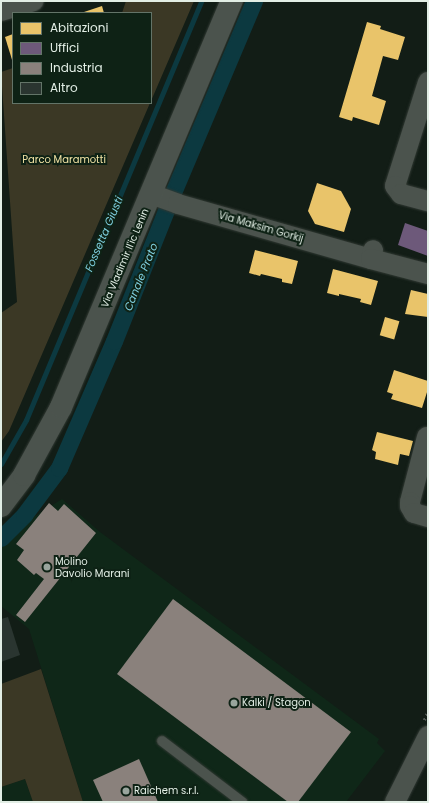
<!DOCTYPE html>
<html>
<head>
<meta charset="utf-8">
<style>
	body { margin:0 }
	#map { position:relative; width:429px; height:803px; overflow:hidden; background:#121d16; font-family:Poppins,sans-serif }
	div>[style] { position:absolute }
	[style*='--x'] { left:calc(var(--x)*1px); top:calc(var(--y)*1px); width:calc(var(--w)*1px); rotate:calc(var(--a)*1deg) }
	.built>* { inset:0; background:#0f2718 }
	.green>* { inset:0; background:#3b3825 }
	.homes>* { inset:0; background:#e9c46a; transform-origin:0 0 }
	.offices>* { inset:0; background:#6d597a }
	.industry>* { inset:0; background:#8a817c }
	.stream>* { height:5px; margin:-2.5px; padding:0 2.5px; transform-origin:2.5px; border-radius:2.5px; background:#0c3940 }
	.canal>* { height:17px; margin:-8.5px; padding:0 8.5px; transform-origin:8.5px; border-radius:8.5px; background:#0c3940 }
	.building>* { inset:0; background:#2a3530 }
	.path>* { height:2.5px; margin-top:-1.25px; transform-origin:0; background:repeating-linear-gradient(90deg,#4e5651 0 2px,transparent 0 5px) }
	.roads { filter:drop-shadow(0 0 1px #313933) drop-shadow(0 0 1px #313933) }
	.service>* { height:10px; margin:-5px; padding:0 5px; transform-origin:5px; border-radius:5px; background:#4b534d }
	.minor>* { height:20px; margin:-10px; padding:0 10px; transform-origin:10px; border-radius:10px; background:#4b534d }
	.secondary>* { height:22px; margin:-11px; padding:0 11px; transform-origin:11px; border-radius:11px; background:#4b534d }
	.dots>* { width:11px; height:11px; translate:-50% -50%; box-sizing:border-box; border:2px solid #0e2215; border-radius:50% }
	span { translate:-50% -50%; white-space:nowrap; text-align:center; line-height:1.15; -webkit-text-stroke:4px #0e2215; paint-order:stroke }
	.park-label { font-size:10px; color:#f2e3a5 }
	.street-label { font-size:10px; color:#e2eee5 }
	.poi-label { font-size:10px; color:#e2eee5 }
	.left { translate:0 -50%; text-align:left }
	.water-label { font-size:11px; color:#7ecede; font-style:italic }
	.frame { position:absolute; inset:0; border:2px solid #e2eee5; pointer-events:none }
	.legend { position:absolute; left:12px; top:12px; width:140px; height:92px; box-sizing:border-box; background:#0e2215; border:1px solid #637468; margin:0; padding:5px 7px; list-style:none; font-size:12px; color:#e2eee5 }
	.legend li { display:flex; align-items:center; gap:8px; height:20px }
	.legend b { width:20px; border:1px solid #637468 }
</style>
</head>
<body>
<div id="map">
	<div class="built">
		<i style="clip-path:polygon(62px 499px,100px 532px,379px 739px,377px 743px,385px 751px,346px 802px,83px 802px,29px 629px,1px 606px,1px 546px,16px 528px)"></i>
		<i style="clip-path:polygon(25px 779px,33px 802px,1px 802px,1px 787px)"></i>
	</div>
	<div class="green">
		<i style="clip-path:polygon(126px 1px,194px 1px,151px 101px,151px 13px,122px 13px)"></i>
		<i style="clip-path:polygon(13px 68px,13px 103px,150px 103px,9px 431px,1px 442px,1px 313px,17px 302px,1px 72px)"></i>
		<i style="clip-path:polygon(41px 669px,83px 802px,33px 802px,25px 779px,1px 787px,1px 684px)"></i>
	</div>
	<div class="homes">
		<i style="clip-path:polygon(102px 6px,104px 13px,81px 13px)"></i>
		<i style="clip-path:polygon(367px 22px,381px 26px,380px 29px,405px 37px,398px 60px,383px 56px,372px 96px,386px 101px,379px 125px,353px 117px,352px 121px,339px 117px)"></i>
		<i style="clip-path:polygon(13px 34px,13px 63px,5px 37px)"></i>
		<i style="clip-path:polygon(317px 183px,341px 191px,351px 209px,344px 232px,315px 224px,308px 211px)"></i>
		<i style="clip-path:polygon(255px 250px,298px 261px,292px 284px,282px 282px,282px 279px,261px 274px,260px 276px,249px 273px)"></i>
		<i style="clip-path:polygon(333px 269px,378px 281px,371px 305px,360px 302px,361px 299px,339px 294px,339px 296px,327px 293px)"></i>
		<i style="clip-path:polygon(411px 290px,428px 294px,428px 317px,405px 314px)"></i>
		<i style="left:385px;top:317px;width:15px;height:19px;rotate:16deg"></i>
		<i style="clip-path:polygon(394px 370px,428px 381px,428px 389px,422px 408px,391px 399px,393px 394px,387px 392px)"></i>
		<i style="clip-path:polygon(377px 432px,413px 441px,409px 456px,400px 454px,398px 465px,375px 459px,376px 452px,372px 450px)"></i>
	</div>
	<div class="offices">
		<i style="clip-path:polygon(405px 223px,428px 231px,428px 256px,398px 245px)"></i>
	</div>
	<div class="industry">
		<i style="clip-path:polygon(49px 503px,58px 511px,64px 504px,96px 533px,25px 622px,16px 615px,44px 579px,36px 573px,34px 575px,17px 560px,24px 550px,16px 544px)"></i>
		<i style="clip-path:polygon(173px 599px,351px 732px,298px 802px,288px 802px,117px 674px)"></i>
		<i style="clip-path:polygon(139px 759px,158px 802px,103px 802px,93px 780px)"></i>
	</div>
	<div class="stream">
		<i style="--x:1;--y:464;--w:51;--a:-60.4"></i>
		<i style="--x:26;--y:420;--w:454;--a:-67.3"></i>
	</div>
	<div class="canal">
		<i style="--x:1;--y:538;--w:33;--a:-45"></i>
		<i style="--x:24;--y:515;--w:59;--a:-53.3"></i>
		<i style="--x:59;--y:468;--w:138;--a:-66.6"></i>
		<i style="--x:114;--y:341;--w:157;--a:-68.3"></i>
		<i style="--x:172;--y:195;--w:211;--a:-67.1"></i>
	</div>
	<div class="building">
		<i style="clip-path:polygon(8px 617px,20px 655px,1px 662px,1px 619px)"></i>
	</div>
	<div class="path">
		<i style="--x:424;--y:720;--w:10;--a:-66"></i>
	</div>
	<div class="roads">
		<div class="service">
			<i style="--x:162;--y:741;--w:101;--a:37.3"></i>
		</div>
		<div class="minor">
			<i style="--x:1;--y:11;--w:34;--a:-17"></i>
			<i style="--x:428;--y:82;--w:109;--a:107.6"></i>
			<i style="--x:395;--y:186;--w:10;--a:53"></i>
			<i style="--x:401;--y:194;--w:28;--a:15"></i>
			<i style="--x:151;--y:194;--w:29;--a:20"></i>
			<i style="--x:178;--y:204;--w:201;--a:15.9"></i>
			<i style="--x:371;--y:259;--w:9;--a:-77"></i>
			<i style="--x:371;--y:259;--w:59;--a:14.7"></i>
			<i style="--x:427;--y:437;--w:67;--a:104.7"></i>
			<i style="--x:410;--y:502;--w:4;--a:90"></i>
			<i style="--x:410;--y:506;--w:8;--a:60"></i>
			<i style="--x:414;--y:513;--w:15;--a:16"></i>
			<i style="--x:395;--y:802;--w:74;--a:-63.4"></i>
		</div>
		<div class="secondary">
			<i style="--x:1;--y:506;--w:39;--a:-53"></i>
			<i style="--x:24;--y:475;--w:77;--a:-61.4"></i>
			<i style="--x:61;--y:407;--w:441;--a:-67.2"></i>
		</div>
	</div>
	<div class="dots">
		<i style="left:47px;top:567px;background:#99a59d"></i>
		<i style="left:234px;top:703px;background:#99a59d"></i>
		<i style="left:126px;top:791px;background:#99a59d"></i>
	</div>
	<div class="park-label">
		<span style="left:64px;top:160px">Parco Maramotti</span>
	</div>
	<div class="street-label">
		<span style="left:261px;top:227px;rotate:16deg">Via Maksim Gorkij</span>
		<span style="left:125px;top:258px;rotate:-67deg">Via Vladimir Il'ic Lenin</span>
	</div>
	<div class="poi-label">
		<span class="left" style="left:55px;top:567px">Molino<br>Davolio Marani</span>
		<span class="left" style="left:242px;top:703px">Kalki / Stagon</span>
		<span class="left" style="left:134px;top:791px">Raichem s.r.l.</span>
	</div>
	<div class="water-label">
		<span style="left:104px;top:234px;rotate:-67deg">Fossetta Giusti</span>
		<span style="left:141px;top:277px;rotate:-68deg">Canale Prato</span>
	</div>
	<div class="frame"></div>
	<ul class="legend">
	<li><b style="height:11px;background:#e9c46a"></b>Abitazioni</li>
	<li><b style="height:11px;background:#6d597a"></b>Uffici</li>
	<li><b style="height:11px;background:#8a817c"></b>Industria</li>
	<li><b style="height:11px;background:#2a3530"></b>Altro</li>
	</ul>
</div>
</body>
</html>
